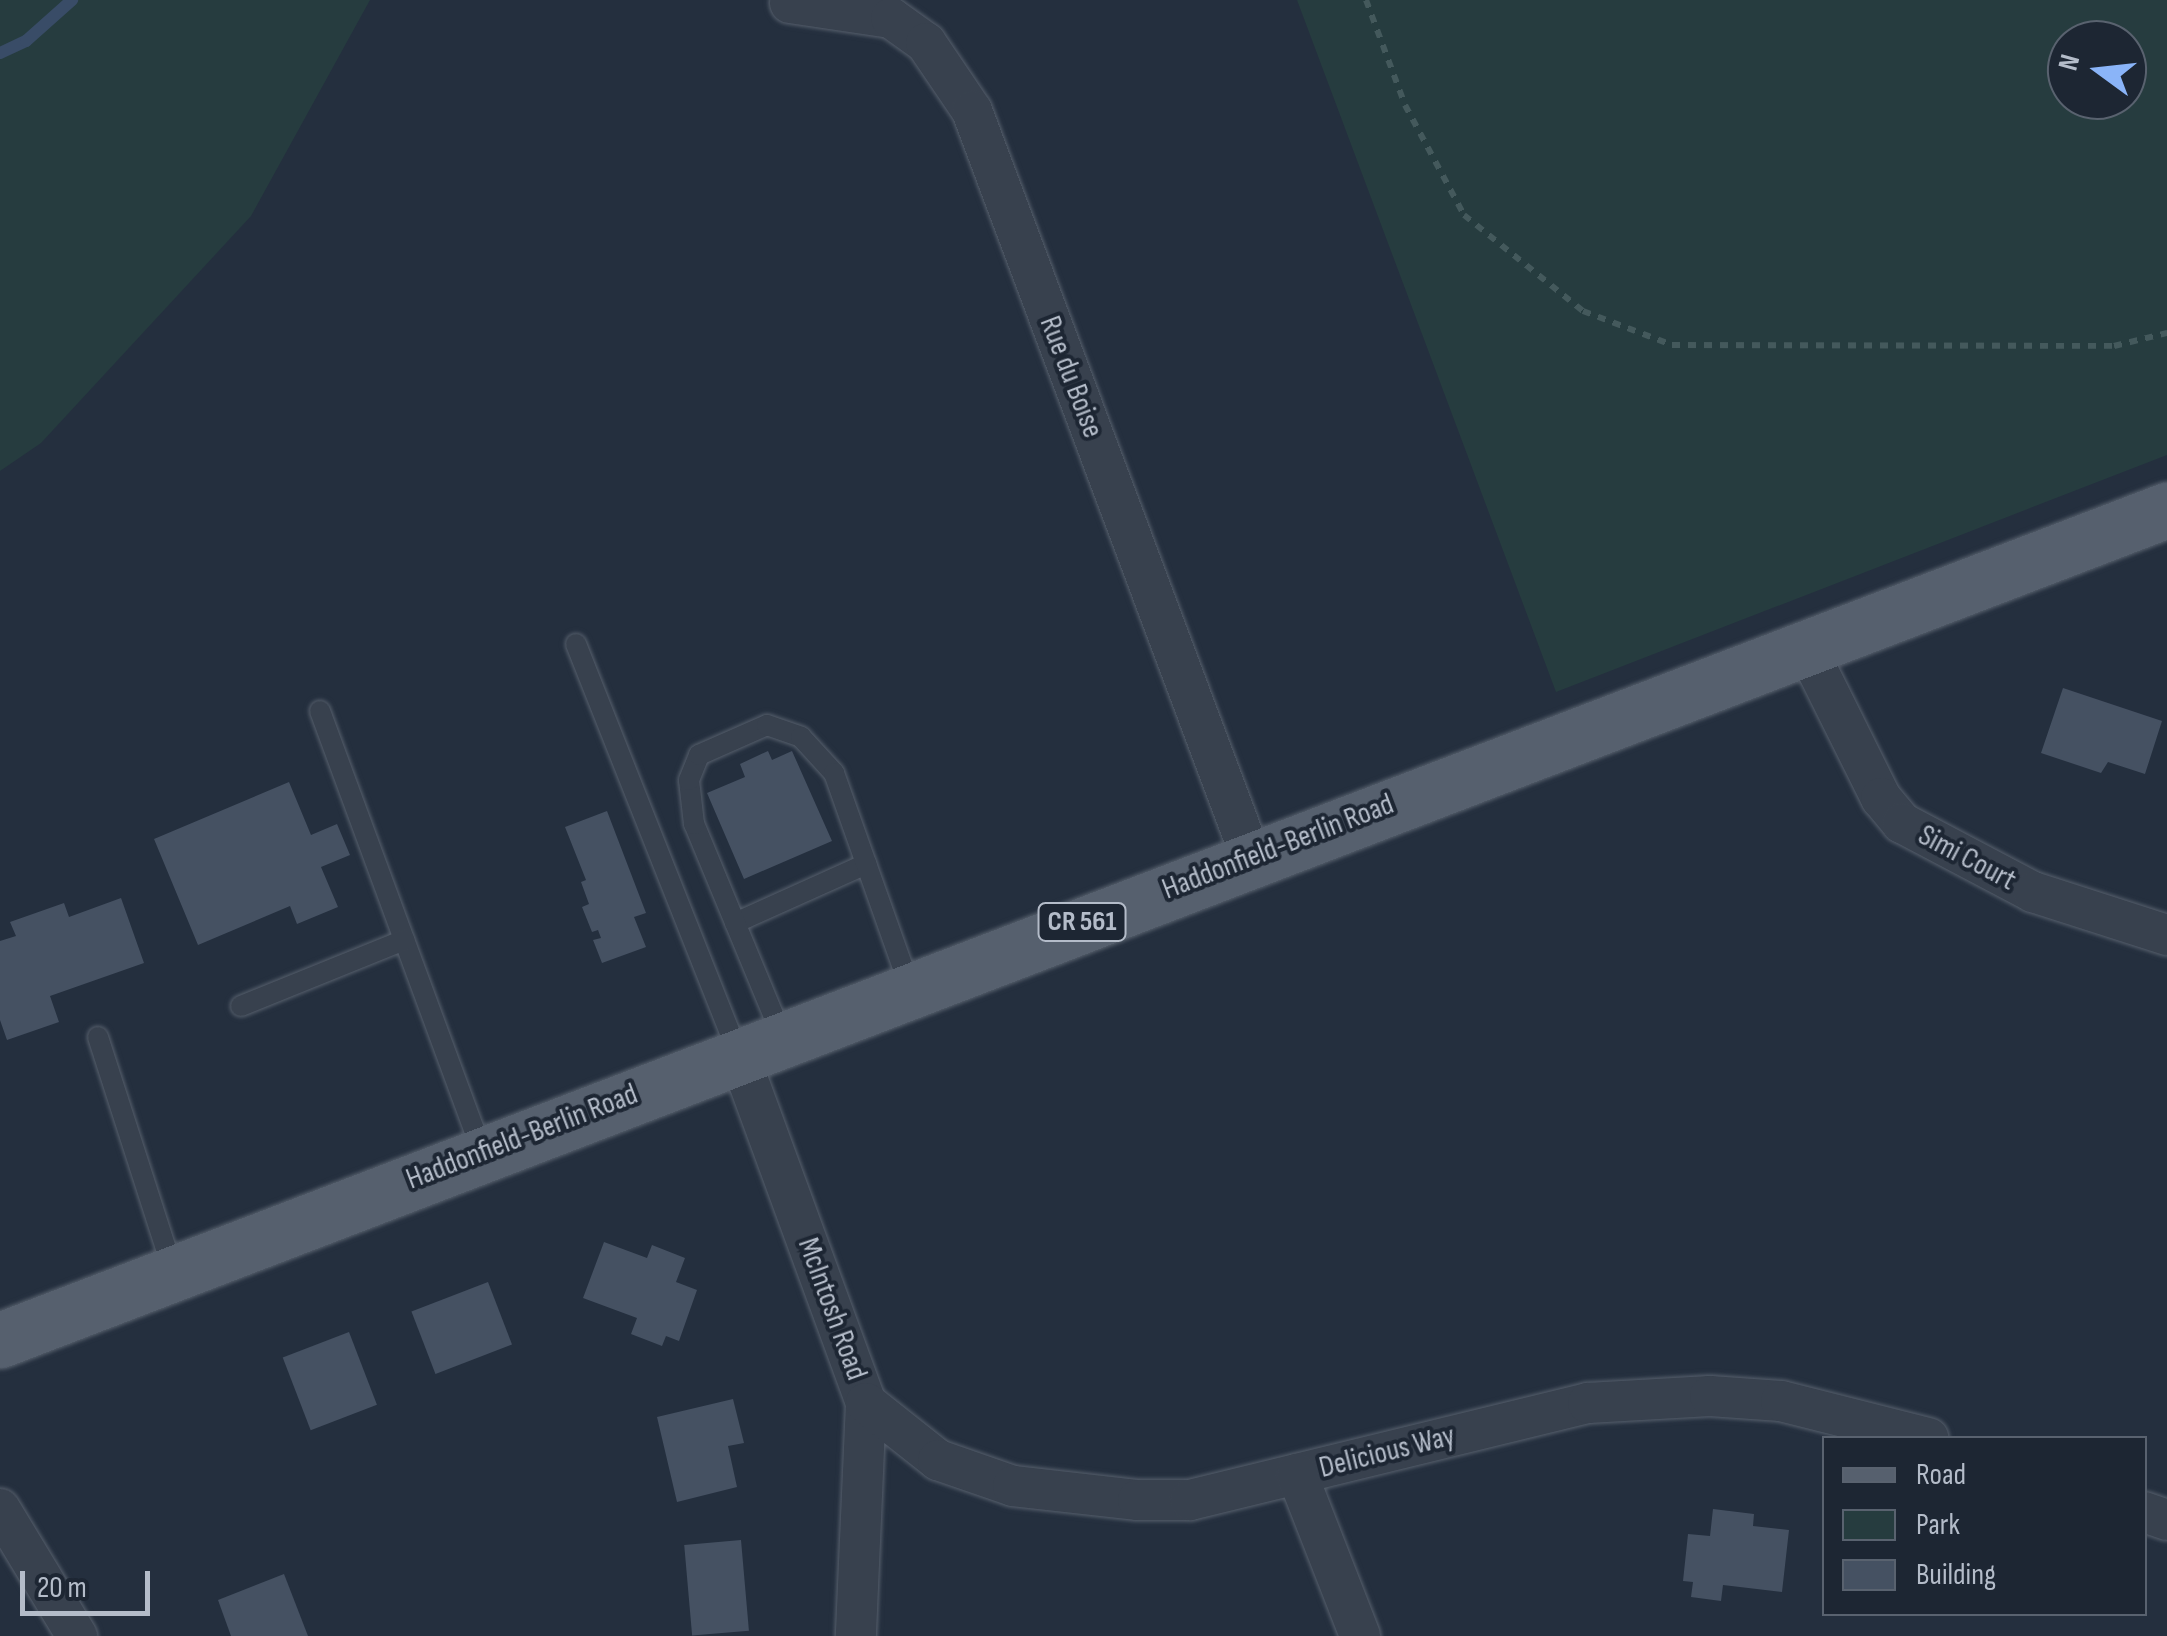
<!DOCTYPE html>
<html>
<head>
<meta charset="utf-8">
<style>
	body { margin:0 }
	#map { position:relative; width:2167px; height:1636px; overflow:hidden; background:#242f3e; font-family:"Sofia Sans Condensed",sans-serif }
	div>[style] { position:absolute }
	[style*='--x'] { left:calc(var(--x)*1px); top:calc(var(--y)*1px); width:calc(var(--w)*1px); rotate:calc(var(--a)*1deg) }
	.green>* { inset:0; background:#263c3f }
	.stream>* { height:12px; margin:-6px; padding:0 6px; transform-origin:6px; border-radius:6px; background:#394c67 }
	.building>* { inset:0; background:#455162; transform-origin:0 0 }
	.path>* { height:6px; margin-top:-3px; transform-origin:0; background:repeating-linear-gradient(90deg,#44595c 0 8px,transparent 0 16px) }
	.roads { filter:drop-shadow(0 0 2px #565f6c) drop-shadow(0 0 2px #565f6c) }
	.lane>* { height:20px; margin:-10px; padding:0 10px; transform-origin:10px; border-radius:10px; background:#38414e }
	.street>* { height:40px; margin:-20px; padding:0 20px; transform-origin:20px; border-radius:20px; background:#38414e }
	.primary>* { height:55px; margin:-27.5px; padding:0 27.5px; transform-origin:27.5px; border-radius:27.5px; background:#56606e }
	span { translate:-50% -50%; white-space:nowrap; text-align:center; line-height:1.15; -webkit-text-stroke:8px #1d2633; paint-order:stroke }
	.shield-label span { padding:2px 8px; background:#1d2633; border:2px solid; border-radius:8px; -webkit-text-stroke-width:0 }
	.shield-label { font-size:28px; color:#b4bcc9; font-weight:700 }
	.street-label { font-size:30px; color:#b4bcc9 }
	.legend { position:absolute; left:1822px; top:1436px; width:325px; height:180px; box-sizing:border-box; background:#1d2633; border:2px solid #59626f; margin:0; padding:12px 18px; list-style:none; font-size:30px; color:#b4bcc9 }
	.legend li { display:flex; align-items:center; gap:20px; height:50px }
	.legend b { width:50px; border:2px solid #59626f }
	.north { position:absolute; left:2047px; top:20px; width:100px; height:100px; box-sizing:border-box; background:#1d2633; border:2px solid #59626f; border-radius:50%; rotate:285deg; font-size:28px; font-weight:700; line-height:40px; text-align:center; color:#b4bcc9 }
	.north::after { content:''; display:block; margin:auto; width:35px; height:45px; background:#8ab4f8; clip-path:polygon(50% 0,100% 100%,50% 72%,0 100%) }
	.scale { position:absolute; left:20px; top:1571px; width:130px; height:45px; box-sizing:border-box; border:5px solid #b4bcc9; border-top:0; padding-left:12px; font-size:30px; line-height:35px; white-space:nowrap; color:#b4bcc9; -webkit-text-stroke:8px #1d2633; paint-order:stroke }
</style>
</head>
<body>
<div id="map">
	<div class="green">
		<i style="clip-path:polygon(0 0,370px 0,251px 216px,41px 443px,0 471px)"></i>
		<i style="clip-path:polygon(evenodd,1297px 0,2167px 0,2167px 455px,1556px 692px,1297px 0,2127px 40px,2127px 100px,2067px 100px,2067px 40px,2127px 40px)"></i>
	</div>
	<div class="stream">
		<i style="--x:0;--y:53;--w:29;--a:-25"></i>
		<i style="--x:26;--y:41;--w:62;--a:-41.7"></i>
	</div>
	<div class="building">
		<i style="clip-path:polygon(2063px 688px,2162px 721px,2145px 774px,2108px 762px,2101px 773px,2041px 753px)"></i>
		<i style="clip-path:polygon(768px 751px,772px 760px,792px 751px,832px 841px,744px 879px,707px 793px,745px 777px,740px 764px)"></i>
		<i style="clip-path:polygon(289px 782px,311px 835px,337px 824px,350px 855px,321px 867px,338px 907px,297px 924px,290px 906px,198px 945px,154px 839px)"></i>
		<i style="clip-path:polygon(607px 811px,646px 913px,634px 917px,646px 947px,602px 963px,593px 940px,601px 938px,598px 930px,592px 932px,582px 907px,589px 904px,581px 882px,586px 880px,565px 827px)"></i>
		<i style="clip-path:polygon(121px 898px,144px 963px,50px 996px,59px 1022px,7px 1040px,0 1020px,0 941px,16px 936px,10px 922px,64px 903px,69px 917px)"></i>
		<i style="clip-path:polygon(604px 1242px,647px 1258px,652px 1245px,685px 1258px,676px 1282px,697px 1290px,679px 1341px,666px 1336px,662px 1346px,631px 1334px,637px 1318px,583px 1298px)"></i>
		<i style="left:488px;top:1282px;width:67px;height:82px;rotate:69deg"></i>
		<i style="left:349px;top:1332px;width:78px;height:71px;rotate:69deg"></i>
		<i style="clip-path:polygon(733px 1399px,744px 1443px,728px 1446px,737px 1487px,677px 1502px,657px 1417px)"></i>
		<i style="clip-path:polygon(1713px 1509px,1754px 1514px,1753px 1526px,1789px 1530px,1782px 1592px,1723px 1585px,1721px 1601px,1691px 1597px,1693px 1582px,1683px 1581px,1688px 1534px,1710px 1536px)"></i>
		<i style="left:741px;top:1540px;width:91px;height:57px;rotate:85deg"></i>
		<i style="clip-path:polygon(284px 1574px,308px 1636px,231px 1636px,218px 1600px)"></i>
	</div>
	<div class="path">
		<i style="--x:1366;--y:0;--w:112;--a:69.6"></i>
		<i style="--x:1405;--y:105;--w:125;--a:61.8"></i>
		<i style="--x:1464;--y:215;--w:153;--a:38.9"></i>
		<i style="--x:1583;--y:311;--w:95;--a:20.9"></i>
		<i style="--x:1672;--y:345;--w:442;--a:0.1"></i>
		<i style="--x:2114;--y:346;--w:55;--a:-13.8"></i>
	</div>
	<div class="roads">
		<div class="lane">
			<i style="--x:576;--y:644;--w:440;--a:68.4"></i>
			<i style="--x:320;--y:711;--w:470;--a:69.8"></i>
			<i style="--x:735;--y:923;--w:144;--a:-24.2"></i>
			<i style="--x:241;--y:1006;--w:176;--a:-22"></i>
			<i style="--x:782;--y:1036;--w:230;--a:-112.5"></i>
			<i style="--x:694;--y:824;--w:44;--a:-96.5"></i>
			<i style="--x:689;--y:780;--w:27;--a:-68"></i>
			<i style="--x:699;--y:755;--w:74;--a:-23.8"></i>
			<i style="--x:767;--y:725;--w:36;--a:19"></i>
			<i style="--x:801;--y:737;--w:49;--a:47.5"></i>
			<i style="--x:834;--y:773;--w:228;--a:70.5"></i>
			<i style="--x:98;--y:1037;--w:246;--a:72.2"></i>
		</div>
		<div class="street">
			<i style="--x:790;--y:3;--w:102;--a:8.4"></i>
			<i style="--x:891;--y:18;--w:43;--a:35.5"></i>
			<i style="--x:926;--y:43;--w:82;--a:55.9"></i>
			<i style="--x:972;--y:111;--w:796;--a:69.49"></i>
			<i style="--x:1806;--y:647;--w:169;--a:63.6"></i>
			<i style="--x:1881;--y:798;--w:33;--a:50"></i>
			<i style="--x:1902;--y:823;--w:148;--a:27.8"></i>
			<i style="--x:2033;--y:892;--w:141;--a:17.8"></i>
			<i style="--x:738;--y:1053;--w:373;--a:69.9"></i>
			<i style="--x:866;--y:1403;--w:233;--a:92.5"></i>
			<i style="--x:866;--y:1403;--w:92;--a:38.4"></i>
			<i style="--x:938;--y:1460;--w:79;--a:19.1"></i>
			<i style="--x:1013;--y:1486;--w:126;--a:6.4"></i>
			<i style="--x:1138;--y:1500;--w:52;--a:0"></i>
			<i style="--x:1190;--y:1500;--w:410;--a:-13.7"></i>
			<i style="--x:1588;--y:1403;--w:122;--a:-3.3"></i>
			<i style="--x:1710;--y:1396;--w:71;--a:4"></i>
			<i style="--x:1781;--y:1401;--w:152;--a:14.1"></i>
			<i style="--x:1297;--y:1474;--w:174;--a:68.7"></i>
			<i style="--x:0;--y:1509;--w:149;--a:58.8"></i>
			<i style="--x:2144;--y:1512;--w:24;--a:19"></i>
		</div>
		<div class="primary">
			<i style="--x:0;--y:1340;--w:2321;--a:-20.96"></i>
		</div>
	</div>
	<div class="shield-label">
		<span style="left:1082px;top:922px">CR 561</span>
	</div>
	<div class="street-label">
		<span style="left:1071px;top:377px;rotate:69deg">Rue du Boise</span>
		<span style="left:1278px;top:847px;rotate:-21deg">Haddonfield-Berlin Road</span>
		<span style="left:1967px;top:858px;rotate:28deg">Simi Court</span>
		<span style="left:522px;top:1137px;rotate:-21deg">Haddonfield-Berlin Road</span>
		<span style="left:832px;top:1309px;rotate:70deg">McIntosh Road</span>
		<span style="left:1387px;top:1452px;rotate:-14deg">Delicious Way</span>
	</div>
	<ul class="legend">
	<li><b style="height:12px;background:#56606e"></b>Road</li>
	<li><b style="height:28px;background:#263c3f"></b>Park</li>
	<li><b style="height:28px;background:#455162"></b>Building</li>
	</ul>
	<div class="north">N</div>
	<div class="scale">20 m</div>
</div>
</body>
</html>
